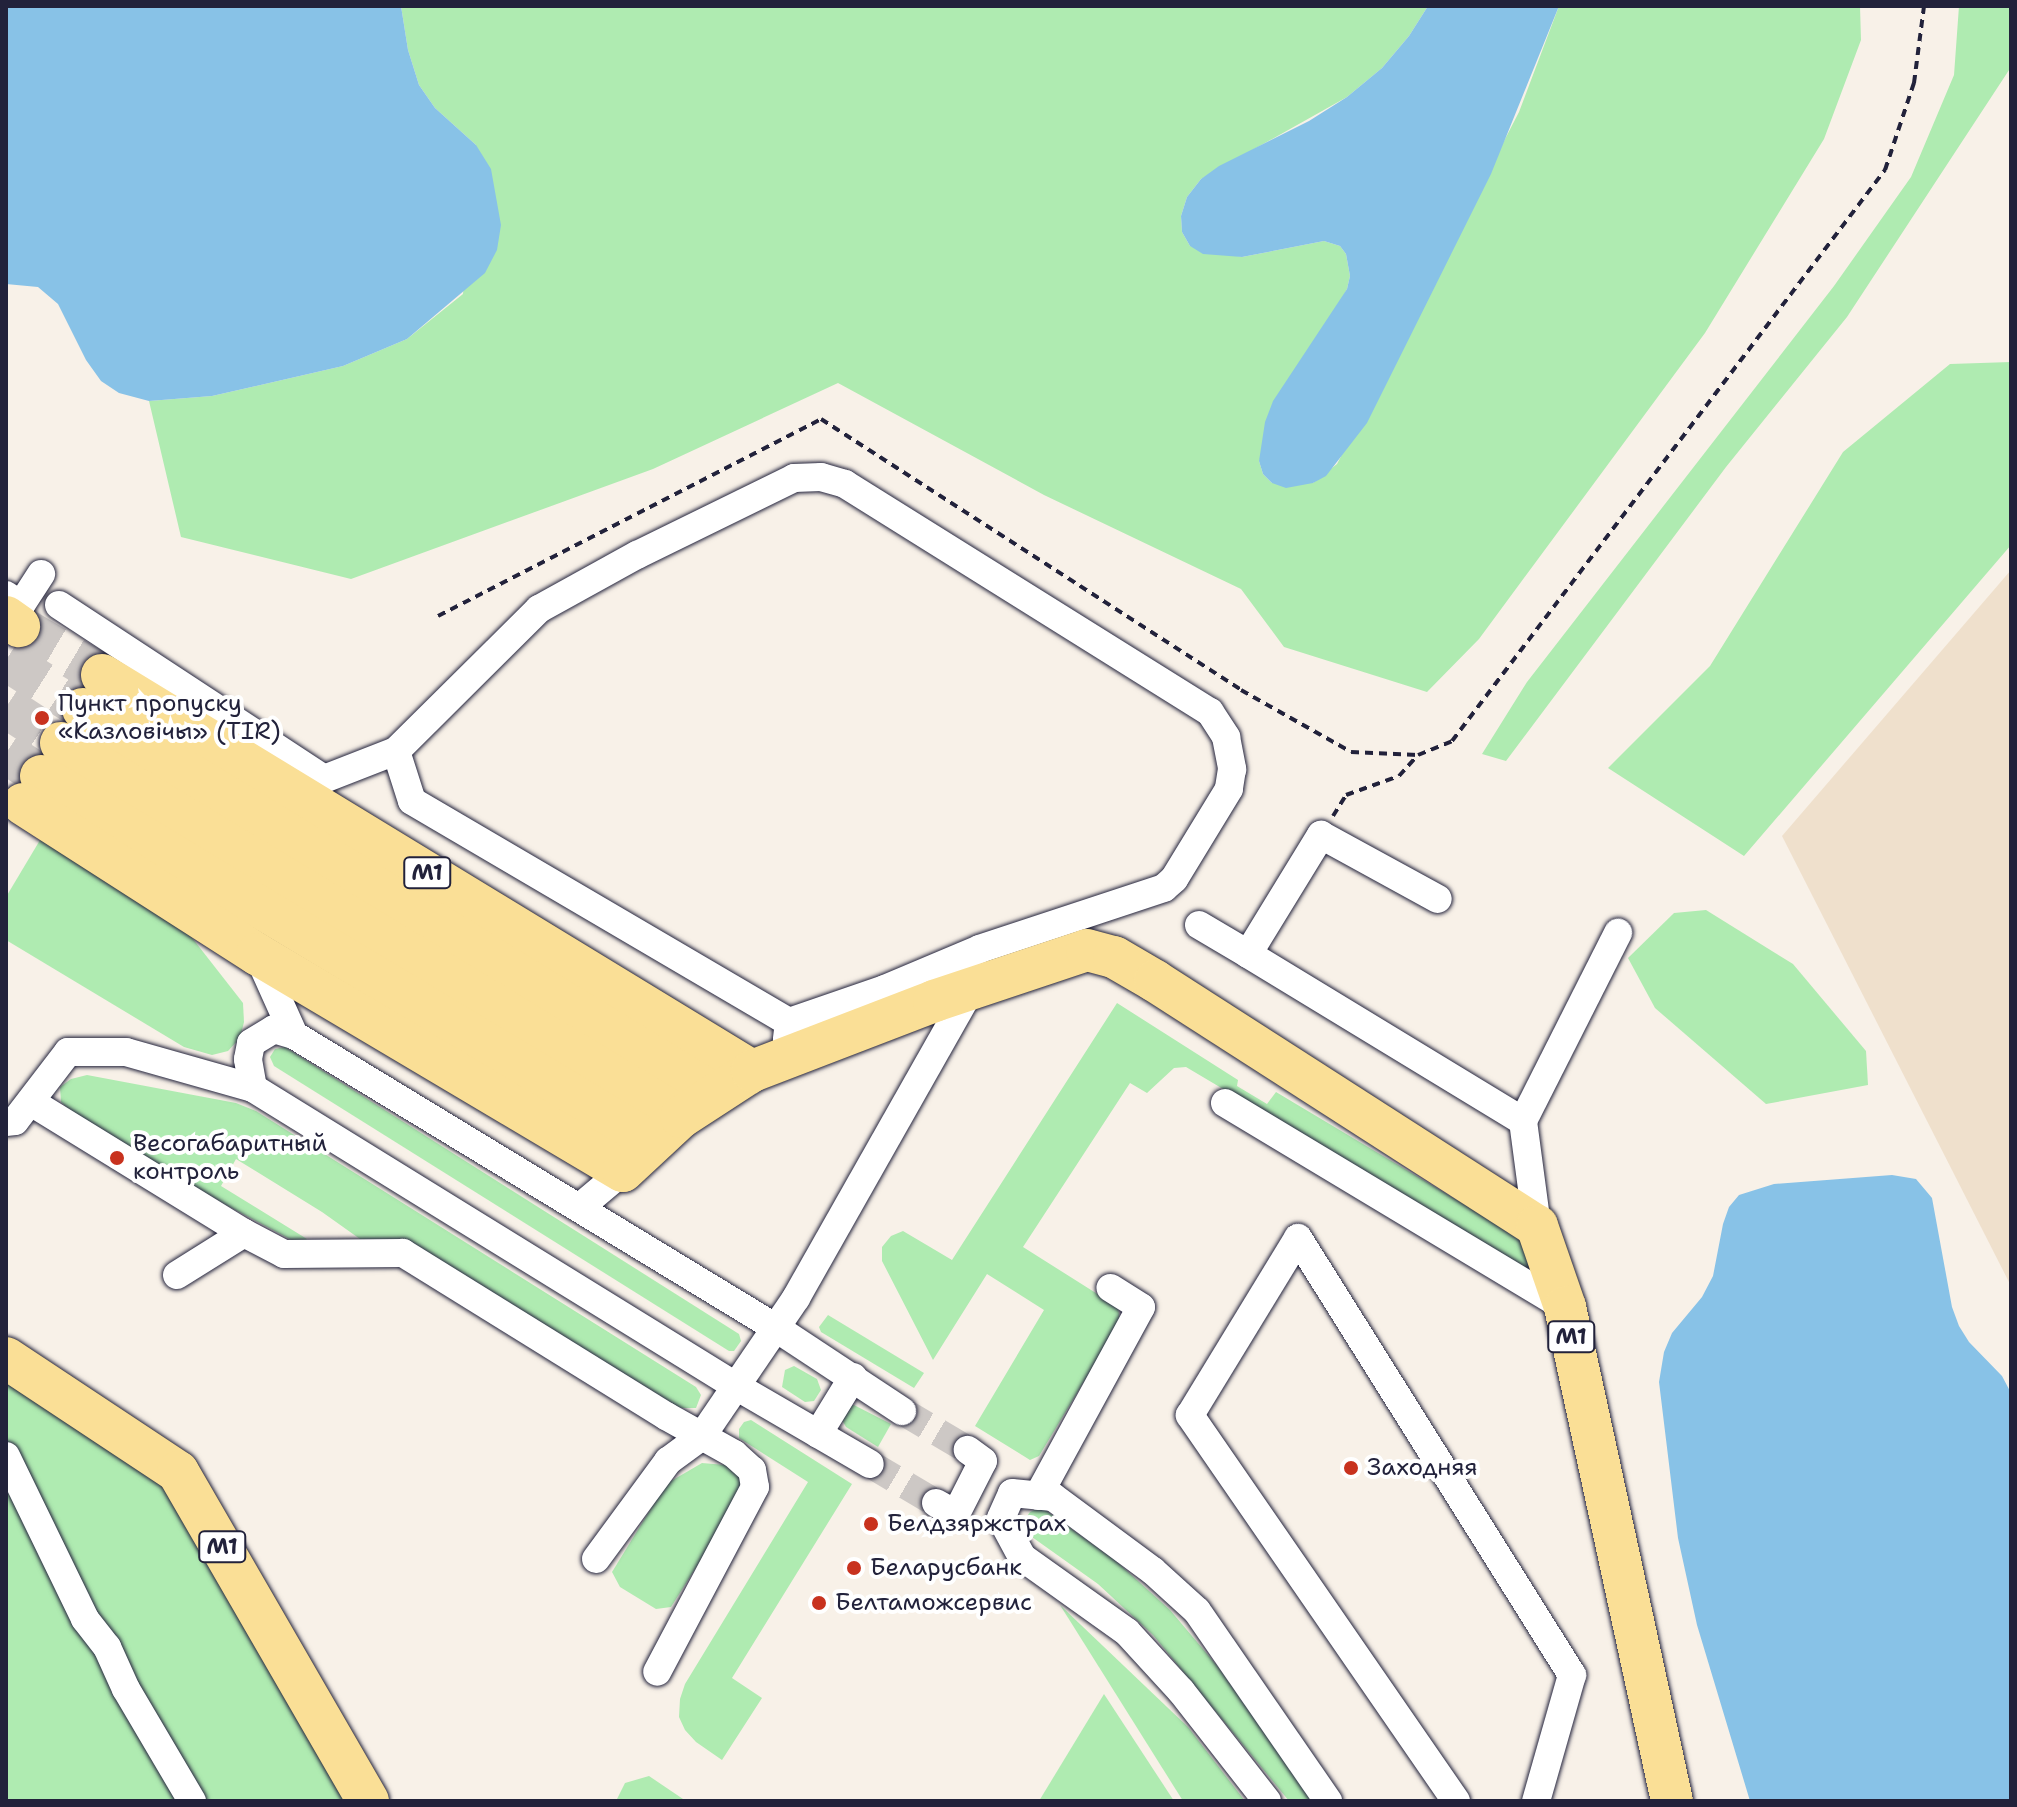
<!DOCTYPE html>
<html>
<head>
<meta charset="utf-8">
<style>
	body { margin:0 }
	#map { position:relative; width:2017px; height:1807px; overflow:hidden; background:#f8f1e8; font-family:"Shantell Sans",sans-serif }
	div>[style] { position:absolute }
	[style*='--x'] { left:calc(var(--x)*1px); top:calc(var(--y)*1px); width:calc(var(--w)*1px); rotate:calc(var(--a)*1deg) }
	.built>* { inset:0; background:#efe0cc }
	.green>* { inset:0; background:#afebb1 }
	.water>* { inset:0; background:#88c2e7 }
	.minor-tunnel>* { height:28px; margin-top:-14px; transform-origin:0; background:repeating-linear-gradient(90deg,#cdc8c5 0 28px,transparent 0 42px) }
	.highway-tunnel>* { height:42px; margin-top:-21px; transform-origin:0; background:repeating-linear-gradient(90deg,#cdc8c5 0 42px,transparent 0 63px) }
	.path>* { height:4px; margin-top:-2px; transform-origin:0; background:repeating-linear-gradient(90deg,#22223b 0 8px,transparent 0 14px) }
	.roads { filter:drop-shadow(0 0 2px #22223b) drop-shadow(0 0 2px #22223b) }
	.minor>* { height:28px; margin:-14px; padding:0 14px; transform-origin:14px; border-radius:14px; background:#fff }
	.highway>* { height:42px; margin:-21px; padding:0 21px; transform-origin:21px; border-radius:21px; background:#fadf96 }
	.dots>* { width:22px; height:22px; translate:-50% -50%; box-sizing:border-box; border:4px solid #fff; border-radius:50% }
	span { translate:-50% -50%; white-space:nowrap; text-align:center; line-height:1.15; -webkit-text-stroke:8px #fff; paint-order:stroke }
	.shield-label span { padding:2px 6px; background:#fff; border:2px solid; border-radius:6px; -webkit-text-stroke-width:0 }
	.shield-label { font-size:22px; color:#22223b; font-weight:700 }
	.poi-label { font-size:24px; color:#22223b }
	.left { translate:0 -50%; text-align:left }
	.frame { position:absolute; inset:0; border:8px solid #22223b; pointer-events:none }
</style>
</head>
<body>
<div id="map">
	<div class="built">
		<i style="clip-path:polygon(2011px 570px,2011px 1286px,1782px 836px)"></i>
	</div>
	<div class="green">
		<i style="clip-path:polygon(401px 6px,1428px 6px,1409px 36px,1382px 68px,1347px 97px,1201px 179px,1187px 197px,1181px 216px,1182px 232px,1190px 246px,1242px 257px,1324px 241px,1340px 246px,1346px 254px,1350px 276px,1347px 289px,1259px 461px,1263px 474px,1272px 483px,1313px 483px,1337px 464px,1519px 112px,1559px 6px,1860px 6px,1861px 40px,1824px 139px,1705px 333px,1479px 639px,1427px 692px,1284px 647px,1241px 589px,1044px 495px,838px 383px,653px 469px,351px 579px,181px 537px,149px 401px,212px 396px,343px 366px,407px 339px,463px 294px,476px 145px,435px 108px,419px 85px,408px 50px)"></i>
		<i style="clip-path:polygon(1959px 6px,2011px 6px,2011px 67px,1847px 317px,1726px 467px,1506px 761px,1482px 754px,1527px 682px,1834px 286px,1911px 177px,1954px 75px)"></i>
		<i style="clip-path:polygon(2011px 362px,2011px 545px,1744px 856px,1608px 768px,1710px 666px,1843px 452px,1950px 364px)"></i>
		<i style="clip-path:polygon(46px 830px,186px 930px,243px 1003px,244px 1022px,240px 1038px,228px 1051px,212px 1055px,184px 1047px,6px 940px,6px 897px)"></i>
		<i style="clip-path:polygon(1706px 910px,1793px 964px,1866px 1051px,1868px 1085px,1766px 1104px,1655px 1008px,1628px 958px,1674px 913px)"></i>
		<i style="clip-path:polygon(1117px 1003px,1238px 1080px,1237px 1086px,1267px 1104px,1276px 1092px,1522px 1239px,1531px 1272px,1186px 1067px,1174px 1068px,1147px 1093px,1130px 1083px,1023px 1247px,1118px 1307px,1120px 1322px,1039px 1456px,1030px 1460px,975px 1426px,1044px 1310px,987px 1274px,933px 1360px,882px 1261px,882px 1247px,891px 1236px,903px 1231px,952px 1260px)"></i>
		<i style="clip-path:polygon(285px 1047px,739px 1334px,741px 1341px,734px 1351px,729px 1351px,274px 1066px,270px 1057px,275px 1049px)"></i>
		<i style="clip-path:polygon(87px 1075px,236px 1103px,256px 1111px,696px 1387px,701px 1395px,696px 1408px,680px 1408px,403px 1239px,360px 1239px,322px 1212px,236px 1159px,221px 1186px,307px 1239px,301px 1245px,226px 1205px,74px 1114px,61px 1102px,60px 1087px,71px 1079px)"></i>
		<i style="clip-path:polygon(828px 1315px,924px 1373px,914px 1388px,821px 1332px,819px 1327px)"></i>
		<i style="clip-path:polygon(794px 1366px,817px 1379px,821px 1390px,814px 1401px,805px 1402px,782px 1387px,785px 1370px)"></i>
		<i style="clip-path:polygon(6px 1369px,153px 1466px,353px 1801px,6px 1801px)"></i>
		<i style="clip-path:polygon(854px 1405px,891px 1424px,878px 1447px,846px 1427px,842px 1420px,848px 1407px)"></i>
		<i style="clip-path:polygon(751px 1420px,852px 1484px,732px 1678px,762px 1698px,722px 1760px,696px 1742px,685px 1730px,679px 1717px,680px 1699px,685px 1684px,808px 1482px,739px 1438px,739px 1429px,744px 1422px)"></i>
		<i style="clip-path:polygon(702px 1463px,725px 1465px,751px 1481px,671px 1607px,656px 1609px,620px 1587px,612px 1572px,666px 1484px)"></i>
		<i style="clip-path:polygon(1041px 1507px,1116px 1561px,1170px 1610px,1219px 1668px,1312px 1801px,1289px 1801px,1153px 1635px,1098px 1584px,1025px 1532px,1023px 1522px,1030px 1512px)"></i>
		<i style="clip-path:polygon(1060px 1605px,1188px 1727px,1245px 1801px,1183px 1801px)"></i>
		<i style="clip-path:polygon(1104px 1694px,1174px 1801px,1039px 1801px)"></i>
		<i style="clip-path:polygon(649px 1776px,686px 1801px,616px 1801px,625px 1783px)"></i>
	</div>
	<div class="water">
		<i style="clip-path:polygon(6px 6px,401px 6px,408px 50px,419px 85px,435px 108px,476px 145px,491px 169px,501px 225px,497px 250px,485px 273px,407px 339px,343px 366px,212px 396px,149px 401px,119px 393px,101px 381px,86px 360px,58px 304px,38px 287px,6px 284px)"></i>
		<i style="clip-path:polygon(1428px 6px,1559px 6px,1491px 174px,1367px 423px,1326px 476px,1313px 483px,1286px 488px,1272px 483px,1263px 474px,1259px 461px,1265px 422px,1273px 401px,1347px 289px,1350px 276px,1346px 254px,1340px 246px,1324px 241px,1242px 257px,1203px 254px,1190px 246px,1182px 232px,1181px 216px,1187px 197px,1201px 179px,1219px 166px,1309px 121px,1347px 97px,1382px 68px,1409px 36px)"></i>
		<i style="clip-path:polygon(1892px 1175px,1916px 1179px,1932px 1198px,1952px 1307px,1959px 1326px,1969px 1342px,2002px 1376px,2011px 1393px,2011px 1801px,1750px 1801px,1697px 1625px,1678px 1538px,1659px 1382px,1664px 1352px,1672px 1333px,1702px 1297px,1713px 1276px,1723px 1224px,1729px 1207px,1739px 1195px,1774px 1184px)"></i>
	</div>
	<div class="minor-tunnel">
		<i style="--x:902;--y:1411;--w:77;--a:30.6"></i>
		<i style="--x:870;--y:1464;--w:77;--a:30.6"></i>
	</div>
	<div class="highway-tunnel">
		<i style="--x:19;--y:626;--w:96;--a:30.6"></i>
		<i style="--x:6;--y:660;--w:91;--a:32.5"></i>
		<i style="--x:6;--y:707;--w:66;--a:33.2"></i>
		<i style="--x:6;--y:753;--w:42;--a:33.3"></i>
	</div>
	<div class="path">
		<i style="--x:438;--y:616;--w:431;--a:-27.2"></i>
		<i style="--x:821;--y:419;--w:500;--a:32.8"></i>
		<i style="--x:1241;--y:690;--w:126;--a:29.4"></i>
		<i style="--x:1351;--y:752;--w:67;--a:2.6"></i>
		<i style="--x:1418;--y:755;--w:37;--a:-22"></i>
		<i style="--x:1452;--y:741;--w:717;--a:-52.83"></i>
		<i style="--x:1885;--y:170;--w:92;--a:-71.6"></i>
		<i style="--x:1914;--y:83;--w:78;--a:-82.6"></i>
		<i style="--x:1333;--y:816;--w:25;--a:-58"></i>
		<i style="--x:1346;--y:795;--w:56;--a:-19.7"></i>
		<i style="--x:1399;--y:776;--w:28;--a:-48"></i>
	</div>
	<div class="roads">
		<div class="minor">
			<i style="--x:6;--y:595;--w:18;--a:34"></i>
			<i style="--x:21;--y:605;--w:37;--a:-57"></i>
			<i style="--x:59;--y:605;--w:317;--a:33.3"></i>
			<i style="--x:324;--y:779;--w:77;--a:-21.3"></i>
			<i style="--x:396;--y:751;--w:202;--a:-44.8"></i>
			<i style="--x:539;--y:609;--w:112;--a:-28.9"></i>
			<i style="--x:637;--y:555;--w:175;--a:-26.1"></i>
			<i style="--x:794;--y:478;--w:27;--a:-2"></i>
			<i style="--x:821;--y:477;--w:25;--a:16"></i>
			<i style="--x:845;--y:484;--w:430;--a:32"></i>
			<i style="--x:1210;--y:712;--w:30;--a:57"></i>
			<i style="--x:1226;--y:737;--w:33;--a:79"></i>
			<i style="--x:1232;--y:769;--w:20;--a:99"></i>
			<i style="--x:1229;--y:789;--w:105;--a:121.4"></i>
			<i style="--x:1174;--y:879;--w:13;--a:138"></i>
			<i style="--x:1164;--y:888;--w:194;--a:161.7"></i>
			<i style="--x:980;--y:949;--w:103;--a:157.2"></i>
			<i style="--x:885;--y:989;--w:102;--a:161"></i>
			<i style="--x:396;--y:751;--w:52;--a:72.3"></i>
			<i style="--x:412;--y:801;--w:437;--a:30.4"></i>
			<i style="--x:789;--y:1022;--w:17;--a:97"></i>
			<i style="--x:1199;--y:925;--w:57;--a:30.6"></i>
			<i style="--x:1248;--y:954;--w:140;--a:-58.5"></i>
			<i style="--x:1321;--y:835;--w:133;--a:28.7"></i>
			<i style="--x:1248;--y:954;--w:322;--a:31.3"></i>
			<i style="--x:1523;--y:1121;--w:106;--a:82.4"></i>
			<i style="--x:258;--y:955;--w:88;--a:65.8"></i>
			<i style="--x:253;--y:1088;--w:29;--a:-100"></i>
			<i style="--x:248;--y:1059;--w:16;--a:-79"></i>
			<i style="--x:251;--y:1043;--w:27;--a:-31"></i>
			<i style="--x:274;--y:1029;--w:21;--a:17"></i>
			<i style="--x:294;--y:1035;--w:564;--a:31.29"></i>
			<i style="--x:776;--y:1328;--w:151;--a:33.4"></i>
			<i style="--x:31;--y:1102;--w:250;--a:31.6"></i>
			<i style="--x:1225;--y:1103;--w:397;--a:31"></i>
			<i style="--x:1523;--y:1121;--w:211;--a:-63.2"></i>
			<i style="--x:6;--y:1122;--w:9;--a:-6"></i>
			<i style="--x:15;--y:1121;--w:87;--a:-52.5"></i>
			<i style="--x:68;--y:1052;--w:58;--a:0"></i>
			<i style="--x:126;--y:1052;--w:132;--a:15.8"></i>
			<i style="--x:253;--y:1088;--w:565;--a:31.69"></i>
			<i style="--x:734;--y:1385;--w:157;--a:30.2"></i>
			<i style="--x:579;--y:1208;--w:57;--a:-40.1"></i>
			<i style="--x:177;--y:1275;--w:79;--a:-32.1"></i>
			<i style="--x:244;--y:1233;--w:45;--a:27.7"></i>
			<i style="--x:284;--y:1254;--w:119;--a:-0.5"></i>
			<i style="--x:403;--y:1253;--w:309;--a:31.8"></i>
			<i style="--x:666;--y:1416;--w:78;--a:29.2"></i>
			<i style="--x:734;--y:1454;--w:24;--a:42"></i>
			<i style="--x:752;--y:1470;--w:17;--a:80"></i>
			<i style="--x:755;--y:1487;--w:209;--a:117.9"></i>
			<i style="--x:818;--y:1434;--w:67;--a:-58.4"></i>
			<i style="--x:6;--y:1456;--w:181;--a:64.1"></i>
			<i style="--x:85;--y:1619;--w:36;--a:52"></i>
			<i style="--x:107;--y:1647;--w:46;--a:65.7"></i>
			<i style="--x:126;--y:1689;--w:130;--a:59.5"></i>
			<i style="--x:1038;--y:1496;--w:215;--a:-61.4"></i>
			<i style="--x:1141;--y:1307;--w:36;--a:-148"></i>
			<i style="--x:936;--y:1503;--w:23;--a:29"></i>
			<i style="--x:956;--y:1514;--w:59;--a:-63"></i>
			<i style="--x:983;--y:1461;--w:19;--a:-144"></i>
			<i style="--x:596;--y:1559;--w:122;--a:-53.7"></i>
			<i style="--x:668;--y:1461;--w:42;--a:-36.3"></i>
			<i style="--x:702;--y:1436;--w:167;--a:-55.7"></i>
			<i style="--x:796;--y:1298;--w:364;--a:-60.5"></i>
			<i style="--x:1267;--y:1801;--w:140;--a:-128"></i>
			<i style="--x:1181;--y:1691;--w:80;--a:-132.5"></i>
			<i style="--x:1127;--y:1632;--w:129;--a:-144.5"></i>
			<i style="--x:1022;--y:1557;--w:44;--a:-118.3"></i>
			<i style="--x:1001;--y:1518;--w:27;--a:-66"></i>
			<i style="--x:1012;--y:1493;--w:41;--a:5.6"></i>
			<i style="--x:1053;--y:1497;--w:124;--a:36.5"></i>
			<i style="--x:1153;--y:1571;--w:59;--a:42.3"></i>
			<i style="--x:1197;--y:1611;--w:231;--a:55.4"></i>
			<i style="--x:1456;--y:1801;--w:469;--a:-124.6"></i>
			<i style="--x:1190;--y:1415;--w:207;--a:-58.6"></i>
			<i style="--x:1298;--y:1238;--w:516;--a:57.91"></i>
			<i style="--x:1572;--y:1675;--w:131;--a:105.9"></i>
		</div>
		<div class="highway">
			<i style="--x:6;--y:617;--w:16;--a:35"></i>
			<i style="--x:102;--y:675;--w:761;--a:31.35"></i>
			<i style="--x:83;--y:709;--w:738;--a:31.36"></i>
			<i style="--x:61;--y:743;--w:724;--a:31.1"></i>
			<i style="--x:41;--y:776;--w:711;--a:30.96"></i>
			<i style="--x:23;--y:804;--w:278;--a:32.7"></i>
			<i style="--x:257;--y:954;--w:425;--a:30.7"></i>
			<i style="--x:623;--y:1171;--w:79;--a:-43"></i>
			<i style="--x:681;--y:1117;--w:85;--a:-32.9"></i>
			<i style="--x:752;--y:1071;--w:195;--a:-21"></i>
			<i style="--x:934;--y:1001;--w:161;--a:-18.4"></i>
			<i style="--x:1087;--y:950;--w:28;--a:15"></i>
			<i style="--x:1114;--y:957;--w:48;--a:30.3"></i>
			<i style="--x:1155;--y:981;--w:454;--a:32.7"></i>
			<i style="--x:1537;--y:1226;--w:86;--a:70.9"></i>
			<i style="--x:1565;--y:1307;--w:505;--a:77.78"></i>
			<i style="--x:6;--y:1358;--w:206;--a:33.5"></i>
			<i style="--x:178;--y:1472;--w:380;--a:60"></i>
		</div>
	</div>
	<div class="dots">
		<i style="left:42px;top:718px;background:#c8321e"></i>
		<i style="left:117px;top:1158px;background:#c8321e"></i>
		<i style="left:1351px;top:1468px;background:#c8321e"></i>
		<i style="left:871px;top:1524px;background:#c8321e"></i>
		<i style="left:854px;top:1568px;background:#c8321e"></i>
		<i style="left:819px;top:1603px;background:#c8321e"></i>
	</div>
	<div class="shield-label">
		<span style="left:427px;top:873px">М1</span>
		<span style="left:1571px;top:1337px">М1</span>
		<span style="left:222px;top:1547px">М1</span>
	</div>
	<div class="poi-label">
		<span class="left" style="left:58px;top:718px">Пункт пропуску<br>«Казловічы» (TIR)</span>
		<span class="left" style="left:133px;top:1158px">Весогабаритный<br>контроль</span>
		<span class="left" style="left:1367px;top:1468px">Заходняя</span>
		<span class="left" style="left:887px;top:1524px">Белдзяржстрах</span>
		<span class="left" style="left:870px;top:1568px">Беларусбанк</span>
		<span class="left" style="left:835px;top:1603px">Белтаможсервис</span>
	</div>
	<div class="frame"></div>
</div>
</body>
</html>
